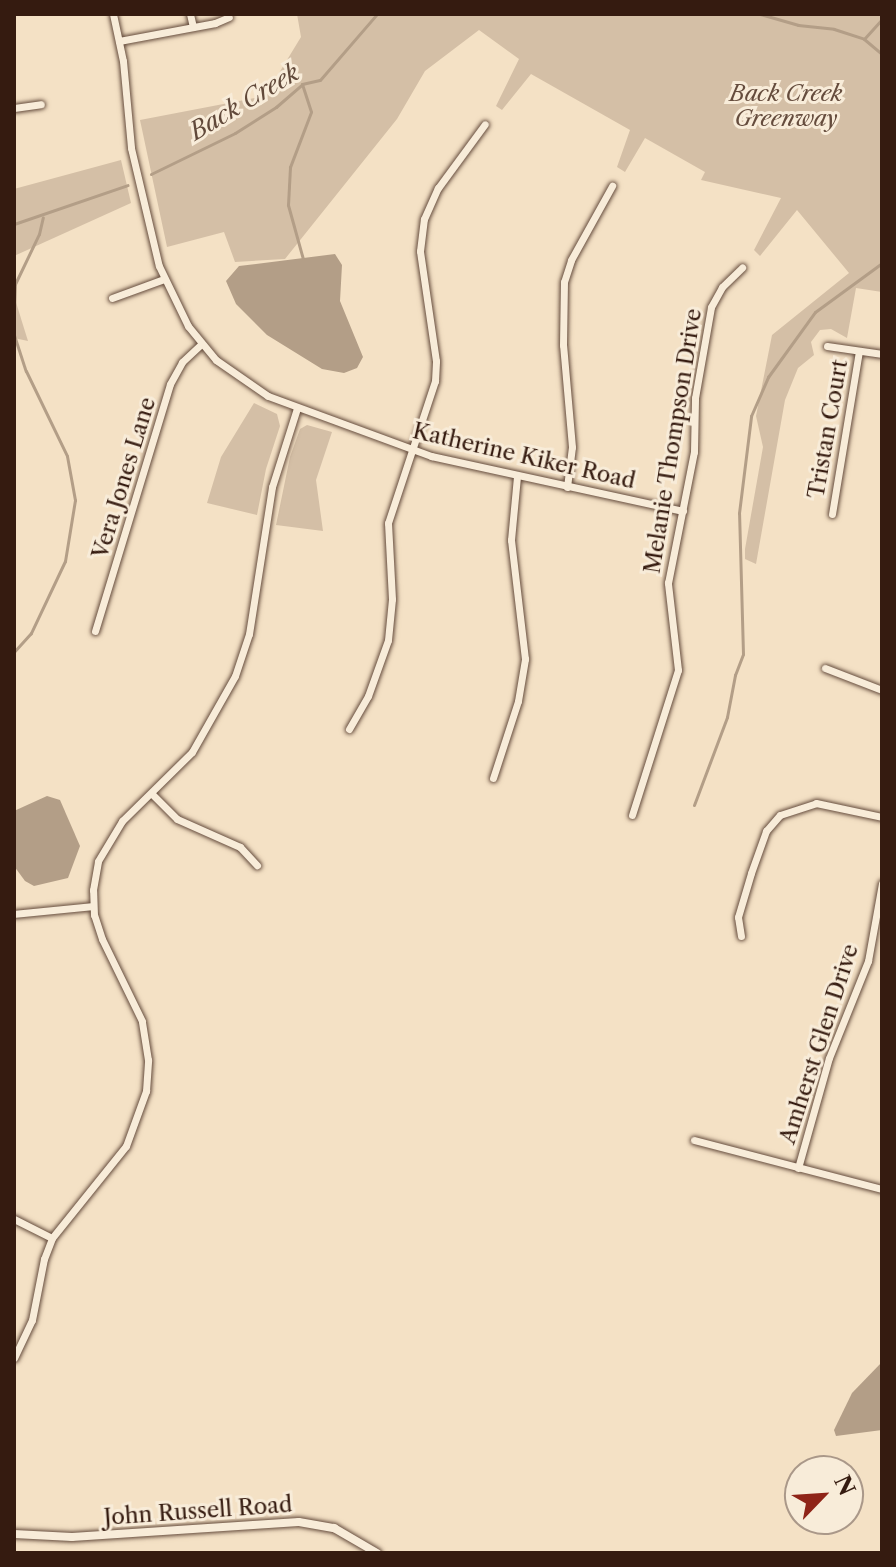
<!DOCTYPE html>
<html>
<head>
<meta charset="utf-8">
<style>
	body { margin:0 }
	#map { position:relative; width:896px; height:1567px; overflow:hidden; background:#f4e1c5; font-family:"Libre Caslon Text",serif }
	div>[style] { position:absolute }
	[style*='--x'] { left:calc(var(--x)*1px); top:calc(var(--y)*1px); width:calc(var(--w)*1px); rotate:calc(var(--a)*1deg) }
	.green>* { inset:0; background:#d4bfa6 }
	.water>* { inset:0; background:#b39e87 }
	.stream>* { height:3px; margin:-1.5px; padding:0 1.5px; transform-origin:1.5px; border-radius:1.5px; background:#b39e87 }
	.roads { filter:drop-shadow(0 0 2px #654c3d) drop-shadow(0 0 2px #654c3d) }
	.minor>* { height:7px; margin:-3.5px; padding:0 3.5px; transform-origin:3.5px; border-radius:3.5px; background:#f8ecd9 }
	.tertiary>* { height:8px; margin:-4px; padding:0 4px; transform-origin:4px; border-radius:4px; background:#f8ecd9 }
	span { translate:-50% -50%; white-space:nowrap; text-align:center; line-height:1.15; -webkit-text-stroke:6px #f8ecd9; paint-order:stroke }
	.park-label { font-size:22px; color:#654c3d; font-style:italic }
	.street-label { font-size:22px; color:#351b10 }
	.water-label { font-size:24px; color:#61493a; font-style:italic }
	.frame { position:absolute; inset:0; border:16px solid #351b10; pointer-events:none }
	.north { position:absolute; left:784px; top:1455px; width:80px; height:80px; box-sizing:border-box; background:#f8ecd9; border:2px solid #aa9889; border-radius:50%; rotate:65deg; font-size:22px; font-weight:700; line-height:32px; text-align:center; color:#351b10 }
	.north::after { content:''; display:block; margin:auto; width:28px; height:36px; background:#8f2418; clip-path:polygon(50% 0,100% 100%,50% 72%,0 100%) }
</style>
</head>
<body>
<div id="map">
	<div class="green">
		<i style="clip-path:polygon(297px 14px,882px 14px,882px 292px,856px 288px,847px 338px,831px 329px,820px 330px,811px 342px,814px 355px,798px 368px,785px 400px,756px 564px,745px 559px,745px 549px,763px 447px,756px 416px,772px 335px,849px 273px,797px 210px,760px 256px,754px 250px,781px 198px,701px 180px,705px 172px,645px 138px,625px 172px,617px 167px,630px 130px,531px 74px,502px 110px,496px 106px,519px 59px,479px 30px,425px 71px,397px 119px,285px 259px,235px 262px,224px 232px,167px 247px,140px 120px,265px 96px,301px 37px)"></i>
		<i style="clip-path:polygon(121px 160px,131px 203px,14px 256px,14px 189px)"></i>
		<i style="clip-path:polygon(14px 296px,28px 341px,14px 338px)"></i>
		<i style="clip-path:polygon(254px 403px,277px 414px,280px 426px,266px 469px,257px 515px,207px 503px,221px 457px)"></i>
		<i style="clip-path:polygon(307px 425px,332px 432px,316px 480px,323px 531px,276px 525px,290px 457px,300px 429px)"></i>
	</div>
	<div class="water">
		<i style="clip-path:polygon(335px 254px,342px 265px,340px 301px,363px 357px,357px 368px,344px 373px,322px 369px,267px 335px,236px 304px,226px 281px,239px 266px)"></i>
		<i style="clip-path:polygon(47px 796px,60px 800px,80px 846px,68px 878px,34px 886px,25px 881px,14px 866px,14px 811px)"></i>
		<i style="clip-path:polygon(882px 1362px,882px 1430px,836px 1436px,834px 1430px,852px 1393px)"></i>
	</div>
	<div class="stream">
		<i style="--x:760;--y:14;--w:40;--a:16"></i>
		<i style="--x:798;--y:25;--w:36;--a:6"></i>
		<i style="--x:834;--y:29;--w:32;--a:18"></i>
		<i style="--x:864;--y:39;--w:23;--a:40"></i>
		<i style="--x:864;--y:39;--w:27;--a:-48"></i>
		<i style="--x:302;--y:84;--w:29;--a:72"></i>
		<i style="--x:311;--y:112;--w:59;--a:110.9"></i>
		<i style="--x:290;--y:167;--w:38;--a:93"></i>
		<i style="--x:288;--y:205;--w:56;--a:74.5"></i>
		<i style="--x:151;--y:174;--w:93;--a:-26"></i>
		<i style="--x:235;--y:133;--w:49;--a:-32.4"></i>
		<i style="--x:276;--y:107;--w:35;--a:-41"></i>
		<i style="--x:302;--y:84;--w:18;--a:-13"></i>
		<i style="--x:320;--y:80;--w:87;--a:-49.2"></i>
		<i style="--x:14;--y:224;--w:120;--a:-18.9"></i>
		<i style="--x:14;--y:311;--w:27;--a:-88"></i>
		<i style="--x:15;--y:284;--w:55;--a:-64.4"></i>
		<i style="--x:39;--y:234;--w:17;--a:-77"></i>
		<i style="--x:14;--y:335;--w:38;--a:72"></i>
		<i style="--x:26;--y:371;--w:94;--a:64.2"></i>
		<i style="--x:67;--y:456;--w:45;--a:79.7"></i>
		<i style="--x:75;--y:500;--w:62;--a:99.3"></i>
		<i style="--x:65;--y:561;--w:80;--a:115.3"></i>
		<i style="--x:31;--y:633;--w:25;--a:132"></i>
		<i style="--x:14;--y:705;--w:28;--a:90"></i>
		<i style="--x:694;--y:805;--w:94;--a:-69.4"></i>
		<i style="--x:727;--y:717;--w:43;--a:-79.2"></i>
		<i style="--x:735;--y:675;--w:22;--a:-69"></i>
		<i style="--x:743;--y:654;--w:141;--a:-91.6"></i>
		<i style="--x:739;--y:513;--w:98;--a:-82.9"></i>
		<i style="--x:751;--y:416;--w:43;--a:-66.4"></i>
		<i style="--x:768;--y:377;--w:80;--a:-54.1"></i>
		<i style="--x:815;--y:312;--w:83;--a:-36.2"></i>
	</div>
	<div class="roads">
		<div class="minor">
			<i style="--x:113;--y:14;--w:48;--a:78"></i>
			<i style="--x:123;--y:61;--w:87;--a:84.7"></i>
			<i style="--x:131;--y:148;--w:121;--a:76.7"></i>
			<i style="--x:159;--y:266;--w:67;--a:64.2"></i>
			<i style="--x:188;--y:326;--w:44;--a:50.5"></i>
			<i style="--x:216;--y:360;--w:63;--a:34.7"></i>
			<i style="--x:268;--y:396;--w:174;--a:20.2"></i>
			<i style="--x:431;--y:456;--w:258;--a:12.3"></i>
			<i style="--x:190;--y:14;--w:13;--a:77"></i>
			<i style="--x:119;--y:41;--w:98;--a:-10.6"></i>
			<i style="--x:215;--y:23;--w:15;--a:-23"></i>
			<i style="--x:14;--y:108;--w:27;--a:-8"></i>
			<i style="--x:112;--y:298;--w:55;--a:-20.1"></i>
			<i style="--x:827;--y:346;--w:56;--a:8.3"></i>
			<i style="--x:567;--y:487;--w:40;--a:-82.9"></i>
			<i style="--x:572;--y:447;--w:102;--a:-95"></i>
			<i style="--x:563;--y:345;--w:63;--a:-89.1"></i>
			<i style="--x:564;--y:282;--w:23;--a:-72"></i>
			<i style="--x:571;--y:260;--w:85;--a:-61"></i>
			<i style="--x:832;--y:514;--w:165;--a:-80.6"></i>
			<i style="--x:95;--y:631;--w:258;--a:-73.1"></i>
			<i style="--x:170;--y:384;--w:25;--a:-61"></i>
			<i style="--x:182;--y:362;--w:26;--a:-43"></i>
			<i style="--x:825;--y:668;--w:61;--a:21.1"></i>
			<i style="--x:349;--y:729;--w:38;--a:-60"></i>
			<i style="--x:368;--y:696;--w:59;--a:-70.3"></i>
			<i style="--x:388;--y:640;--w:41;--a:-84.4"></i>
			<i style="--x:392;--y:599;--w:76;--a:-93"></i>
			<i style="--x:388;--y:523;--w:150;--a:-71.7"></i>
			<i style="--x:435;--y:381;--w:20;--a:-87"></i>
			<i style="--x:436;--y:361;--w:111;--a:-98.3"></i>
			<i style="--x:420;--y:251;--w:32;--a:-83"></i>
			<i style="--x:424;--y:219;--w:34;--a:-66"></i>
			<i style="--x:438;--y:188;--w:79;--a:-53.7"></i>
			<i style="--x:493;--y:778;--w:81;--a:-72"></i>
			<i style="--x:518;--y:701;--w:43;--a:-80.5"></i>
			<i style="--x:525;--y:659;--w:120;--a:-96.7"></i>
			<i style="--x:511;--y:540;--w:64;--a:-84.6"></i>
			<i style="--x:152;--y:794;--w:35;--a:45"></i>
			<i style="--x:177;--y:819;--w:69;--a:24"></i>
			<i style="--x:240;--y:847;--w:25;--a:47"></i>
			<i style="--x:632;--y:815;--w:152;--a:-72.4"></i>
			<i style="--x:678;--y:670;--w:88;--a:-96.6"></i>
			<i style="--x:668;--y:583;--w:134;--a:-78.8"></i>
			<i style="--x:694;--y:452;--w:54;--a:-88.9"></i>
			<i style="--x:695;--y:398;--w:92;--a:-80"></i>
			<i style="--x:711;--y:307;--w:23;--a:-61"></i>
			<i style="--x:722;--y:287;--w:28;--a:-44"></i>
			<i style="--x:14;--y:914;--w:79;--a:-5.8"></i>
			<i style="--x:741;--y:936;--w:19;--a:-99"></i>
			<i style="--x:738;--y:917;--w:46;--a:-73.5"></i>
			<i style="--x:751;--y:873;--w:45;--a:-70.3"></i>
			<i style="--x:766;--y:831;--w:21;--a:-49"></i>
			<i style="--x:780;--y:815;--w:38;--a:-18"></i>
			<i style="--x:816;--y:803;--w:67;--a:12"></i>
			<i style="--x:694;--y:1140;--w:194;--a:14.6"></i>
			<i style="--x:798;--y:1168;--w:114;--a:-74.3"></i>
			<i style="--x:829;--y:1058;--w:105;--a:-68.1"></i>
			<i style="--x:868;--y:961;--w:79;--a:-79.8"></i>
			<i style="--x:14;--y:1219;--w:42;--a:26.6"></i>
			<i style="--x:14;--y:1358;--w:42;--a:-64.7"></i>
			<i style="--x:32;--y:1320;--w:62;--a:-78.9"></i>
			<i style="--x:44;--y:1259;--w:22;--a:-69"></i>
			<i style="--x:52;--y:1238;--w:118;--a:-51.2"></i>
			<i style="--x:126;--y:1146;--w:59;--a:-70"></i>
			<i style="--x:146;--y:1091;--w:31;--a:-86"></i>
			<i style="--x:148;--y:1060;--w:39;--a:-99"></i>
			<i style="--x:142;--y:1021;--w:91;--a:-116"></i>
			<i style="--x:102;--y:939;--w:25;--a:-108"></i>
			<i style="--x:94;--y:915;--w:25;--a:-92"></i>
			<i style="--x:93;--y:890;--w:29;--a:-80"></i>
			<i style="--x:98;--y:861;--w:47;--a:-59"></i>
			<i style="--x:122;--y:821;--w:98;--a:-44.6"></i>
			<i style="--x:192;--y:752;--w:87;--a:-60.5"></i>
			<i style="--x:235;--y:676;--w:44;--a:-71.6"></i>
			<i style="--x:249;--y:634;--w:149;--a:-81.1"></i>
			<i style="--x:272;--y:487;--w:83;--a:-72.4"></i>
		</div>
		<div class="tertiary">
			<i style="--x:14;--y:1534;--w:58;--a:3"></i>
			<i style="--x:72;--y:1537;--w:227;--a:-3.8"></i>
			<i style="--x:299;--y:1522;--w:36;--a:10"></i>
			<i style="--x:334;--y:1528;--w:50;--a:30.2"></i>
		</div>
	</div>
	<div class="park-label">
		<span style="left:786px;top:106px">Back Creek<br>Greenway</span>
	</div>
	<div class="street-label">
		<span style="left:828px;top:429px;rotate:-80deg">Tristan Court</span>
		<span style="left:673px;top:441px;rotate:-81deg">Melanie Thompson Drive</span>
		<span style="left:524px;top:456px;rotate:13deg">Katherine Kiker Road</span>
		<span style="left:124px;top:478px;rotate:-73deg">Vera Jones Lane</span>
		<span style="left:819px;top:1044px;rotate:-72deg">Amherst Glen Drive</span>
		<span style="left:198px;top:1511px;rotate:-4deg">John Russell Road</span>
	</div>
	<div class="water-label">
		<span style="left:244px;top:102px;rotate:-31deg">Back Creek</span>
	</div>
	<div class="frame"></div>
	<div class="north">N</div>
</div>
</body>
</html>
